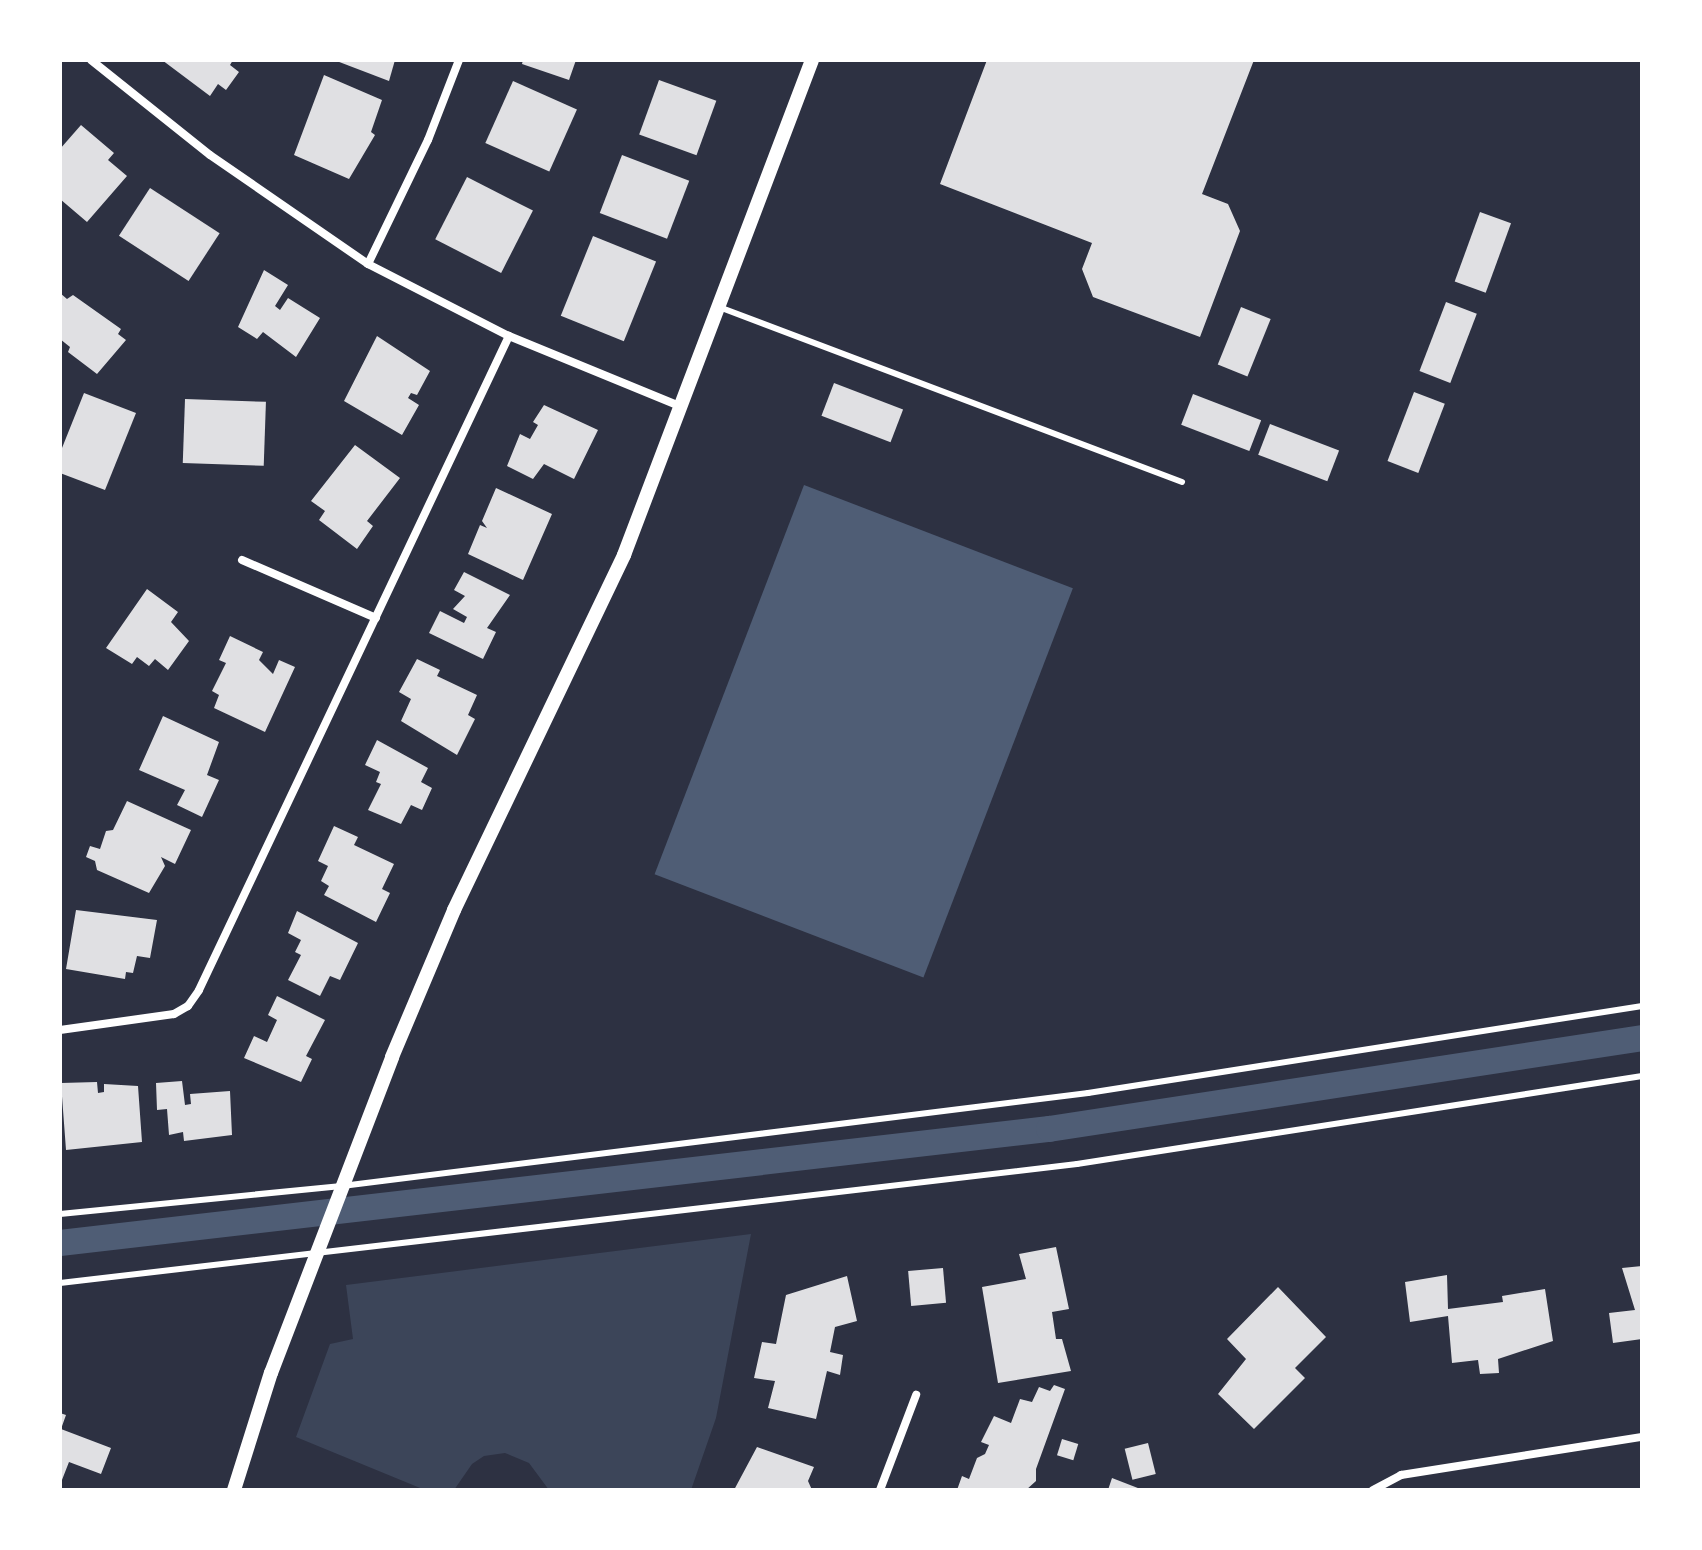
<!DOCTYPE html>
<html>
<head>
<meta charset="utf-8">
<style>
	body { margin:0 }
	#map { position:relative; width:1702px; height:1550px; overflow:hidden; background:#2d3142; font-family:"Exo 2",sans-serif }
	div>[style] { position:absolute }
	[style*='--x'] { left:calc(var(--x)*1px); top:calc(var(--y)*1px); width:calc(var(--w)*1px); rotate:calc(var(--a)*1deg) }
	.green>* { inset:0; background:#3c4559 }
	.water>* { inset:0; background:#4f5d75; transform-origin:0 0 }
	.canal>* { height:26px; margin:-13px; padding:0 13px; transform-origin:13px; border-radius:13px; background:#4f5d75 }
	.building>* { inset:0; background:#e0e0e3; transform-origin:0 0 }
	.service>* { height:6px; margin:-3px; padding:0 3px; transform-origin:3px; border-radius:3px; background:#fff }
	.minor>* { height:8px; margin:-4px; padding:0 4px; transform-origin:4px; border-radius:4px; background:#fff }
	.tertiary>* { height:14px; margin:-7px; padding:0 7px; transform-origin:7px; border-radius:7px; background:#fff }
	span { translate:-50% -50%; white-space:nowrap; text-align:center; line-height:1.15; -webkit-text-stroke:7px #fff; paint-order:stroke }
	.frame { position:absolute; inset:0; border:62px solid #fff; pointer-events:none }
</style>
</head>
<body>
<div id="map">
	<div class="green">
		<i style="clip-path:polygon(751px 1234px,716px 1418px,691px 1490px,549px 1490px,529px 1463px,505px 1453px,484px 1456px,472px 1464px,454px 1490px,425px 1490px,296px 1437px,330px 1344px,353px 1339px,346px 1285px)"></i>
	</div>
	<div class="water">
		<i style="left:804px;top:485px;width:288px;height:417px;rotate:21deg"></i>
	</div>
	<div class="canal">
		<i style="--x:60;--y:1243;--w:996;--a:-6.58"></i>
		<i style="--x:1049;--y:1129;--w:600;--a:-8.72"></i>
	</div>
	<div class="building">
		<i style="clip-path:polygon(162px 60px,233px 60px,230px 65px,239px 72px,226px 90px,218px 84px,210px 96px)"></i>
		<i style="clip-path:polygon(334px 60px,395px 60px,389px 81px)"></i>
		<i style="clip-path:polygon(523px 60px,576px 60px,569px 80px,522px 64px)"></i>
		<i style="clip-path:polygon(987px 60px,1254px 60px,1202px 194px,1228px 204px,1240px 231px,1200px 337px,1093px 297px,1082px 269px,1092px 243px,940px 184px)"></i>
		<i style="clip-path:polygon(324px 75px,382px 100px,371px 132px,375px 135px,349px 179px,294px 155px)"></i>
		<i style="left:659px;top:80px;width:61px;height:58px;rotate:20deg"></i>
		<i style="left:513px;top:81px;width:70px;height:68px;rotate:24deg"></i>
		<i style="clip-path:polygon(81px 125px,114px 153px,108px 160px,127px 176px,87px 222px,60px 199px,60px 149px)"></i>
		<i style="left:622px;top:155px;width:72px;height:62px;rotate:21deg"></i>
		<i style="left:467px;top:177px;width:74px;height:70px;rotate:27deg"></i>
		<i style="left:150px;top:188px;width:83px;height:57px;rotate:33deg"></i>
		<i style="left:1480px;top:212px;width:33px;height:74px;rotate:20deg"></i>
		<i style="left:593px;top:236px;width:68px;height:86px;rotate:22deg"></i>
		<i style="clip-path:polygon(264px 270px,288px 285px,275px 306px,280px 310px,288px 298px,320px 318px,296px 357px,263px 332px,257px 339px,238px 327px)"></i>
		<i style="clip-path:polygon(60px 293px,67px 299px,73px 295px,121px 329px,118px 334px,126px 340px,97px 374px,68px 352px,70px 347px,60px 339px)"></i>
		<i style="left:1446px;top:302px;width:33px;height:74px;rotate:21deg"></i>
		<i style="left:1241px;top:307px;width:32px;height:62px;rotate:22deg"></i>
		<i style="clip-path:polygon(377px 336px,430px 371px,417px 395px,411px 393px,408px 398px,419px 405px,402px 435px,344px 401px)"></i>
		<i style="left:834px;top:383px;width:74px;height:35px;rotate:21deg"></i>
		<i style="left:1414px;top:392px;width:33px;height:74px;rotate:21deg"></i>
		<i style="clip-path:polygon(84px 393px,136px 413px,105px 490px,60px 473px,60px 453px)"></i>
		<i style="left:1193px;top:394px;width:73px;height:33px;rotate:21deg"></i>
		<i style="left:185px;top:399px;width:81px;height:64px;rotate:2deg"></i>
		<i style="clip-path:polygon(544px 405px,598px 430px,574px 479px,544px 464px,533px 479px,507px 466px,520px 434px,530px 439px,538px 425px,533px 422px)"></i>
		<i style="left:1270px;top:424px;width:74px;height:33px;rotate:21deg"></i>
		<i style="clip-path:polygon(355px 445px,400px 478px,367px 521px,373px 526px,357px 549px,319px 520px,325px 511px,311px 501px)"></i>
		<i style="clip-path:polygon(496px 488px,552px 514px,523px 580px,468px 554px,480px 525px,487px 528px,482px 521px)"></i>
		<i style="clip-path:polygon(464px 572px,510px 595px,487px 628px,496px 632px,483px 659px,429px 633px,440px 611px,464px 623px,467px 617px,453px 609px,465px 596px,454px 590px)"></i>
		<i style="clip-path:polygon(147px 589px,178px 612px,171px 622px,189px 641px,168px 670px,155px 659px,149px 666px,137px 657px,132px 664px,106px 648px)"></i>
		<i style="clip-path:polygon(230px 636px,263px 652px,259px 660px,273px 674px,279px 660px,295px 667px,265px 732px,214px 708px,219px 695px,212px 691px,226px 663px,219px 660px)"></i>
		<i style="clip-path:polygon(417px 659px,440px 670px,437px 676px,477px 695px,468px 715px,475px 719px,457px 755px,401px 721px,411px 699px,399px 692px)"></i>
		<i style="clip-path:polygon(163px 716px,219px 742px,207px 775px,219px 780px,202px 817px,177px 805px,185px 790px,139px 770px)"></i>
		<i style="clip-path:polygon(377px 740px,428px 768px,421px 782px,432px 788px,422px 810px,411px 805px,401px 824px,368px 810px,381px 784px,376px 782px,380px 772px,365px 765px)"></i>
		<i style="clip-path:polygon(127px 801px,191px 830px,175px 864px,161px 857px,165px 866px,149px 893px,97px 870px,95px 861px,86px 857px,90px 846px,100px 849px,106px 831px,113px 830px)"></i>
		<i style="clip-path:polygon(334px 826px,358px 837px,354px 845px,394px 864px,382px 889px,390px 893px,376px 922px,324px 895px,329px 886px,321px 881px,328px 866px,318px 861px)"></i>
		<i style="clip-path:polygon(76px 910px,157px 920px,150px 958px,137px 956px,133px 973px,126px 972px,125px 979px,66px 969px)"></i>
		<i style="clip-path:polygon(297px 911px,358px 943px,340px 980px,330px 976px,320px 996px,288px 980px,301px 955px,295px 952px,301px 940px,288px 933px)"></i>
		<i style="clip-path:polygon(277px 996px,325px 1020px,306px 1056px,312px 1059px,301px 1082px,244px 1058px,254px 1036px,267px 1042px,277px 1020px,268px 1015px)"></i>
		<i style="clip-path:polygon(182px 1081px,185px 1105px,191px 1104px,190px 1094px,230px 1091px,232px 1135px,184px 1141px,183px 1132px,169px 1135px,167px 1109px,157px 1110px,156px 1083px)"></i>
		<i style="clip-path:polygon(97px 1082px,98px 1093px,104px 1092px,104px 1084px,138px 1086px,142px 1142px,66px 1150px,61px 1083px)"></i>
		<i style="clip-path:polygon(1056px 1247px,1069px 1309px,1052px 1312px,1056px 1339px,1062px 1339px,1071px 1371px,998px 1383px,982px 1287px,1026px 1279px,1019px 1254px)"></i>
		<i style="clip-path:polygon(1642px 1266px,1642px 1339px,1613px 1343px,1609px 1313px,1635px 1310px,1622px 1268px)"></i>
		<i style="left:943px;top:1268px;width:35px;height:35px;rotate:85deg"></i>
		<i style="clip-path:polygon(1447px 1275px,1448px 1309px,1503px 1302px,1502px 1296px,1545px 1289px,1553px 1341px,1498px 1359px,1499px 1373px,1480px 1374px,1478px 1360px,1452px 1363px,1448px 1316px,1410px 1322px,1405px 1282px)"></i>
		<i style="clip-path:polygon(847px 1276px,857px 1321px,835px 1327px,830px 1352px,843px 1355px,840px 1375px,827px 1371px,816px 1419px,768px 1408px,775px 1381px,754px 1378px,762px 1342px,776px 1344px,786px 1295px)"></i>
		<i style="clip-path:polygon(1278px 1287px,1326px 1337px,1295px 1368px,1305px 1378px,1254px 1429px,1218px 1394px,1246px 1359px,1227px 1339px)"></i>
		<i style="clip-path:polygon(1054px 1385px,1065px 1389px,1036px 1469px,1036px 1481px,1026px 1490px,957px 1490px,962px 1476px,969px 1479px,977px 1458px,985px 1454px,989px 1445px,981px 1442px,994px 1416px,1011px 1423px,1020px 1399px,1032px 1402px,1039px 1387px,1050px 1391px)"></i>
		<i style="clip-path:polygon(60px 1413px,66px 1415px,61px 1429px,111px 1448px,101px 1474px,69px 1462px,60px 1485px)"></i>
		<i style="left:1062px;top:1439px;width:17px;height:17px;rotate:17deg"></i>
		<i style="left:1148px;top:1443px;width:32px;height:24px;rotate:76deg"></i>
		<i style="clip-path:polygon(757px 1447px,814px 1467px,808px 1481px,812px 1490px,734px 1490px)"></i>
		<i style="clip-path:polygon(1112px 1478px,1143px 1490px,1108px 1490px)"></i>
	</div>
	<div class="service">
		<i style="--x:719;--y:307;--w:495;--a:20.7"></i>
		<i style="--x:60;--y:1214;--w:283;--a:-5.7"></i>
		<i style="--x:342;--y:1186;--w:752;--a:-7.11"></i>
		<i style="--x:1088;--y:1093;--w:561;--a:-8.92"></i>
		<i style="--x:60;--y:1283;--w:1024;--a:-6.67"></i>
		<i style="--x:1077;--y:1164;--w:572;--a:-8.85"></i>
	</div>
	<div class="minor">
		<i style="--x:91;--y:60;--w:152;--a:38.6"></i>
		<i style="--x:210;--y:155;--w:192;--a:34.6"></i>
		<i style="--x:368;--y:264;--w:158;--a:27.1"></i>
		<i style="--x:509;--y:336;--w:187;--a:22.3"></i>
		<i style="--x:368;--y:264;--w:138;--a:-64.2"></i>
		<i style="--x:428;--y:140;--w:86;--a:-68.8"></i>
		<i style="--x:242;--y:560;--w:146;--a:23.4"></i>
		<i style="--x:60;--y:1030;--w:115;--a:-8"></i>
		<i style="--x:174;--y:1014;--w:16;--a:-30"></i>
		<i style="--x:188;--y:1006;--w:19;--a:-55"></i>
		<i style="--x:199;--y:990;--w:724;--a:-64.64"></i>
		<i style="--x:880;--y:1490;--w:102;--a:-69.2"></i>
		<i style="--x:1373;--y:1490;--w:32;--a:-28"></i>
		<i style="--x:1401;--y:1475;--w:244;--a:-9"></i>
	</div>
	<div class="tertiary">
		<i style="--x:234;--y:1490;--w:123;--a:-72.5"></i>
		<i style="--x:271;--y:1373;--w:338;--a:-69"></i>
		<i style="--x:392;--y:1057;--w:160;--a:-67.1"></i>
		<i style="--x:454;--y:910;--w:394;--a:-64.4"></i>
		<i style="--x:624;--y:555;--w:529;--a:-69.2"></i>
	</div>
	<div class="frame"></div>
</div>
</body>
</html>
